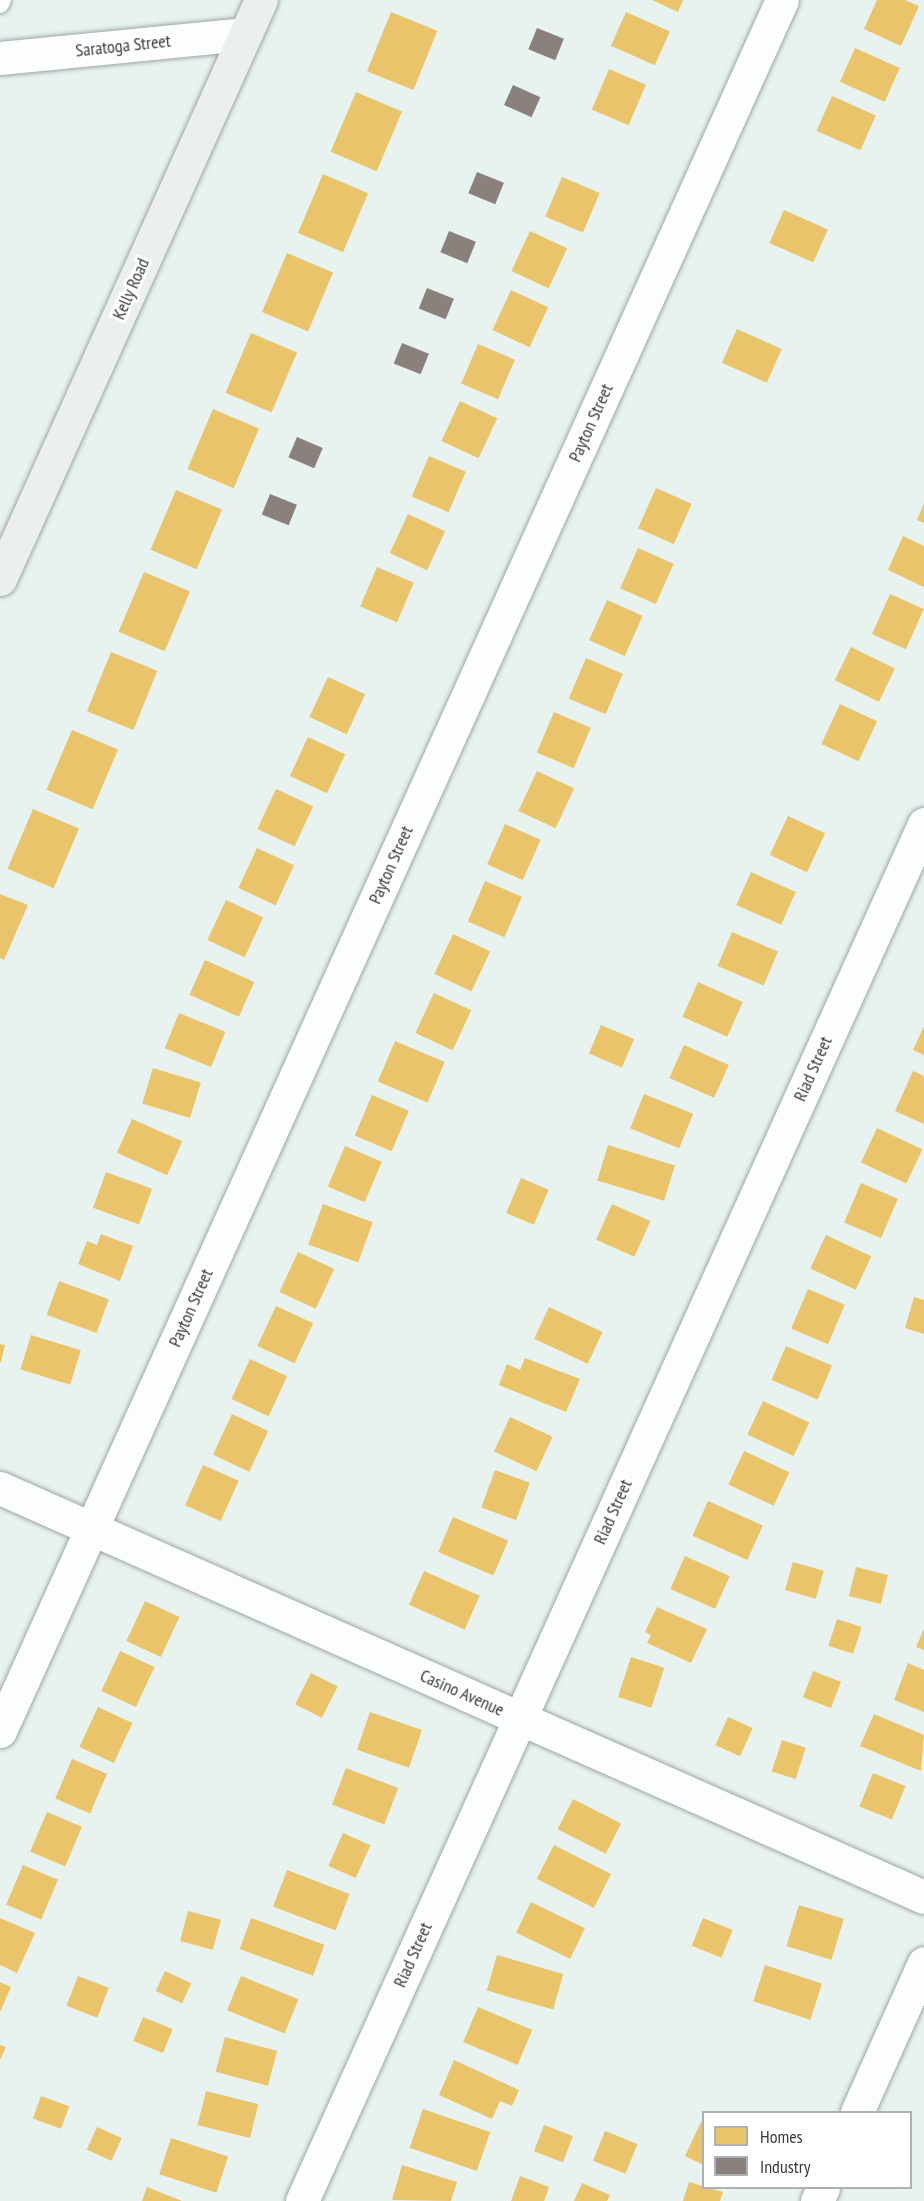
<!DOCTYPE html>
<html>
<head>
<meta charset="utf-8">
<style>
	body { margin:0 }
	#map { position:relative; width:924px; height:2201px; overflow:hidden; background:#e8f3f0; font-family:"PT Sans Narrow",sans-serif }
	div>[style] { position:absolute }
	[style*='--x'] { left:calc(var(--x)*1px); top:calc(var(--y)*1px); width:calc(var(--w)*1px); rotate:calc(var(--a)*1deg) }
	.homes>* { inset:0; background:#e9c46a; transform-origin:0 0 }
	.industry>* { inset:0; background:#8a817c; transform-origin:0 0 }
	.roads { filter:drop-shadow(0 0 2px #9ea6a4) drop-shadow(0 0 2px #9ea6a4) }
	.lane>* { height:18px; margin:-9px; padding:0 9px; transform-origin:9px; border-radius:9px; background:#fcfdfd }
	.street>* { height:33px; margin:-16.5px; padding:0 16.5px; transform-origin:16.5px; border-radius:16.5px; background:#fcfdfd }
	.secondary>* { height:33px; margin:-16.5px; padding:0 16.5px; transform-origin:16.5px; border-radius:16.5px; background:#ebf0ec }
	span { translate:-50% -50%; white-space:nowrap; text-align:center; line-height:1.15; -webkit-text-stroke:6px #fff; paint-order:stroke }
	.street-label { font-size:18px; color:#353c3a }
	.legend { position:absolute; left:702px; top:2111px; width:210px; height:78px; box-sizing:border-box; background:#fff; border:2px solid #aeb1b0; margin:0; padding:8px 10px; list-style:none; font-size:18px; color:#353c3a }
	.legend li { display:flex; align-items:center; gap:12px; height:30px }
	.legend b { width:30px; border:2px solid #aeb1b0 }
</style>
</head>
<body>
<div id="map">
	<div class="homes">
		<i style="clip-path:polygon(652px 0,683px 0,678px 12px)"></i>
		<i style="clip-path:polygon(877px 0,905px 0,919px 6px,901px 46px,864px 29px)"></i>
		<i style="left:391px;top:12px;width:50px;height:64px;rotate:22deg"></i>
		<i style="left:626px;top:12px;width:48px;height:37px;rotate:24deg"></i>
		<i style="left:855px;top:48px;width:49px;height:37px;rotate:24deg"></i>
		<i style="left:609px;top:69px;width:40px;height:44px;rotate:23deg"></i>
		<i style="left:356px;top:92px;width:50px;height:65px;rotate:23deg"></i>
		<i style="left:832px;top:96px;width:48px;height:38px;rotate:24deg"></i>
		<i style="left:323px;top:174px;width:49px;height:64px;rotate:23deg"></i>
		<i style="left:562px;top:177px;width:41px;height:43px;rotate:23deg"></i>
		<i style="left:784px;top:210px;width:48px;height:36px;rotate:24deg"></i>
		<i style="left:530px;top:231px;width:41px;height:44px;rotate:25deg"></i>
		<i style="left:287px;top:253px;width:50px;height:64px;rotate:23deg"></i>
		<i style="left:511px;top:290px;width:41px;height:44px;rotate:25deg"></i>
		<i style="left:737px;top:329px;width:49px;height:37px;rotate:24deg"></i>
		<i style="left:251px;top:333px;width:50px;height:65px;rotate:23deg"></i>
		<i style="left:478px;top:344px;width:40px;height:43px;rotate:23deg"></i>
		<i style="left:460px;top:401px;width:41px;height:44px;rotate:25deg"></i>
		<i style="left:213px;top:409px;width:50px;height:65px;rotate:23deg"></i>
		<i style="left:429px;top:456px;width:40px;height:44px;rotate:23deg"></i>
		<i style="left:656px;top:488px;width:39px;height:44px;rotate:24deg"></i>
		<i style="left:176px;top:490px;width:50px;height:65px;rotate:23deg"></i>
		<i style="clip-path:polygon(924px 503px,924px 523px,917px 520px)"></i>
		<i style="left:408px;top:514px;width:41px;height:43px;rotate:25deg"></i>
		<i style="clip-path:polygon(903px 536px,924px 546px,924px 587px,888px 570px)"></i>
		<i style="left:638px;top:548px;width:39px;height:44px;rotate:24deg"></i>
		<i style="left:377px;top:567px;width:40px;height:43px;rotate:23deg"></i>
		<i style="left:144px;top:572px;width:50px;height:65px;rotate:23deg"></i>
		<i style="left:890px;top:594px;width:37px;height:44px;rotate:24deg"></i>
		<i style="left:607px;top:600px;width:39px;height:44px;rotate:24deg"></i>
		<i style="left:851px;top:647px;width:49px;height:37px;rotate:26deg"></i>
		<i style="left:111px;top:652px;width:50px;height:64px;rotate:22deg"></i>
		<i style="left:586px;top:658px;width:40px;height:44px;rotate:23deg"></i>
		<i style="left:328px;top:677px;width:41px;height:44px;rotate:25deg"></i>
		<i style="left:840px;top:704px;width:41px;height:44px;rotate:25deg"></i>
		<i style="left:554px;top:712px;width:40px;height:44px;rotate:23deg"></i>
		<i style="left:72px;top:730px;width:50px;height:65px;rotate:23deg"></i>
		<i style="left:308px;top:737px;width:41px;height:43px;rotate:25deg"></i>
		<i style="left:537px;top:771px;width:41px;height:44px;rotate:25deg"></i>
		<i style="left:276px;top:789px;width:41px;height:44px;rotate:25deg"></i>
		<i style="left:33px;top:809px;width:50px;height:65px;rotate:23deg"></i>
		<i style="left:788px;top:816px;width:41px;height:43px;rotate:25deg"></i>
		<i style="left:505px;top:824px;width:39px;height:44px;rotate:24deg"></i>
		<i style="left:257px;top:848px;width:41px;height:44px;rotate:25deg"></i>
		<i style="left:751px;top:872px;width:49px;height:36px;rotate:24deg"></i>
		<i style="left:485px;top:881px;width:40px;height:44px;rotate:23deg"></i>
		<i style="clip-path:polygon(0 894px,28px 905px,4px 960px,0 958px)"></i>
		<i style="left:226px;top:900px;width:41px;height:44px;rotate:25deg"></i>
		<i style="left:732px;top:932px;width:50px;height:37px;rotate:23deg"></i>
		<i style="left:453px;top:934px;width:41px;height:44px;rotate:25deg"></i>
		<i style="left:205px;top:960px;width:54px;height:38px;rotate:24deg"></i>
		<i style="left:698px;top:982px;width:49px;height:38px;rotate:24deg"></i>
		<i style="left:434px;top:993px;width:41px;height:44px;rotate:25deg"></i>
		<i style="left:179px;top:1013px;width:50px;height:38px;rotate:22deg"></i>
		<i style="left:601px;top:1025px;width:36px;height:31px;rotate:23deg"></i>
		<i style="clip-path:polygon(924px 1026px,924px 1055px,913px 1050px)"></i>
		<i style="left:395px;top:1041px;width:54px;height:44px;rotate:23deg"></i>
		<i style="left:684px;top:1045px;width:49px;height:36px;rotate:24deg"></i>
		<i style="left:153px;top:1068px;width:50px;height:37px;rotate:17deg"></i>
		<i style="clip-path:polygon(913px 1071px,924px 1076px,924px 1124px,895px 1111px)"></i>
		<i style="left:644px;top:1094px;width:53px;height:37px;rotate:22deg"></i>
		<i style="left:372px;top:1095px;width:40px;height:44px;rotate:23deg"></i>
		<i style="left:132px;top:1119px;width:55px;height:37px;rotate:24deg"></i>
		<i style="left:877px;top:1128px;width:50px;height:38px;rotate:25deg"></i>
		<i style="left:608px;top:1145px;width:70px;height:37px;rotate:17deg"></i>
		<i style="left:345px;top:1146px;width:40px;height:44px;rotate:23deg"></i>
		<i style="left:106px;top:1172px;width:49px;height:38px;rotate:20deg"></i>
		<i style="left:521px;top:1178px;width:30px;height:38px;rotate:23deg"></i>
		<i style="left:861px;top:1183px;width:40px;height:43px;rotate:23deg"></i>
		<i style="left:323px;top:1204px;width:53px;height:43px;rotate:20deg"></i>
		<i style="left:612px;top:1204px;width:42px;height:39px;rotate:24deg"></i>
		<i style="clip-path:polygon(101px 1234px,133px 1246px,120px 1281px,78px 1264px,87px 1241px,97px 1245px)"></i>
		<i style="left:826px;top:1235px;width:50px;height:37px;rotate:25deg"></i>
		<i style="left:298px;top:1252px;width:40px;height:44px;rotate:25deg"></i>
		<i style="left:59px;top:1281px;width:53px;height:36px;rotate:20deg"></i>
		<i style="left:808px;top:1289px;width:40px;height:43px;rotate:23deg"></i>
		<i style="clip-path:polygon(914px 1297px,924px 1300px,924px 1334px,905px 1328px)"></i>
		<i style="left:276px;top:1306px;width:41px;height:44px;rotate:25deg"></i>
		<i style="left:549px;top:1307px;width:59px;height:35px;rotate:25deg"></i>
		<i style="left:31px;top:1335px;width:52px;height:36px;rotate:17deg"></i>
		<i style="clip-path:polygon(0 1344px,5px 1345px,1px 1362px,0 1362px)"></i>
		<i style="left:786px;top:1346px;width:50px;height:37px;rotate:23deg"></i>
		<i style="clip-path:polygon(525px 1358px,580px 1379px,566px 1412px,499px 1385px,507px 1364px,520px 1370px)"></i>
		<i style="left:250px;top:1359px;width:41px;height:44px;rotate:25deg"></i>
		<i style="left:763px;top:1401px;width:51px;height:37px;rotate:25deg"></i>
		<i style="left:232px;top:1414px;width:40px;height:45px;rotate:25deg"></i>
		<i style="left:510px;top:1417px;width:47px;height:38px;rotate:25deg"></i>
		<i style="left:744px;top:1451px;width:50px;height:37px;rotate:25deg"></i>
		<i style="left:203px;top:1465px;width:39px;height:44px;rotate:24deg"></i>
		<i style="left:495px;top:1470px;width:37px;height:40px;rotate:20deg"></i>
		<i style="left:708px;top:1501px;width:60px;height:38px;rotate:24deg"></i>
		<i style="left:453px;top:1517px;width:60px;height:38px;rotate:23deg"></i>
		<i style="left:685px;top:1556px;width:49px;height:36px;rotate:24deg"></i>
		<i style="left:793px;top:1562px;width:32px;height:29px;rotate:16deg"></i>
		<i style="left:856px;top:1567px;width:33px;height:30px;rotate:14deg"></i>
		<i style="left:424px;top:1571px;width:61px;height:37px;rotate:24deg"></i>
		<i style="left:145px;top:1601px;width:38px;height:44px;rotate:25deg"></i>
		<i style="clip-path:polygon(657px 1607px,707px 1629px,691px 1663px,647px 1643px,651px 1635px,645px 1632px)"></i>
		<i style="left:837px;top:1619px;width:26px;height:28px;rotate:18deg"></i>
		<i style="clip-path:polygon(924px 1629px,924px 1650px,916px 1647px)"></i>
		<i style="left:120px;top:1651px;width:38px;height:44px;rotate:25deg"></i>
		<i style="left:631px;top:1657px;width:35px;height:42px;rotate:18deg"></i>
		<i style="clip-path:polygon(908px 1663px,924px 1670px,924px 1712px,894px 1700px)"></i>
		<i style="left:813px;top:1671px;width:30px;height:28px;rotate:21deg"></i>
		<i style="left:311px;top:1673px;width:30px;height:35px;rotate:27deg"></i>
		<i style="left:98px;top:1707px;width:38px;height:44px;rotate:25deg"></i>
		<i style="left:370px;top:1712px;width:55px;height:40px;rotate:19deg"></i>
		<i style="clip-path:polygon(874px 1714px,924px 1735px,921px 1771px,860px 1746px)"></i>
		<i style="left:728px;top:1717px;width:27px;height:31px;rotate:24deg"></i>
		<i style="left:782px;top:1740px;width:25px;height:33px;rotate:18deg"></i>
		<i style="left:72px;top:1759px;width:38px;height:43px;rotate:23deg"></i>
		<i style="left:346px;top:1768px;width:56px;height:39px;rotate:21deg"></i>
		<i style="left:873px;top:1773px;width:35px;height:36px;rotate:22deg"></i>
		<i style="left:573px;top:1799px;width:54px;height:34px;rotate:27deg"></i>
		<i style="left:47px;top:1812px;width:38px;height:43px;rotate:23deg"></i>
		<i style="left:343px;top:1833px;width:30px;height:36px;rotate:24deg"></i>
		<i style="left:554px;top:1845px;width:64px;height:38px;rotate:27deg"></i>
		<i style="left:23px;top:1865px;width:38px;height:43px;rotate:23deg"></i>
		<i style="left:287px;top:1870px;width:67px;height:39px;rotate:21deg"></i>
		<i style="left:531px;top:1902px;width:60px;height:34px;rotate:26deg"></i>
		<i style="left:799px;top:1905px;width:47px;height:43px;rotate:17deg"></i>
		<i style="left:188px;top:1911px;width:34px;height:31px;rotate:15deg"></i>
		<i style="clip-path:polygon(0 1918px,35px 1933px,17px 1973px,0 1965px)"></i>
		<i style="left:251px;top:1918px;width:78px;height:33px;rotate:20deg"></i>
		<i style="left:703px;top:1918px;width:32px;height:30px;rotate:22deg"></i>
		<i style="left:497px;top:1955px;width:69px;height:37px;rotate:16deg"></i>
		<i style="left:765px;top:1965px;width:60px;height:38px;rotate:18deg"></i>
		<i style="left:165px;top:1971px;width:29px;height:22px;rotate:25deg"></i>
		<i style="left:78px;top:1976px;width:33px;height:32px;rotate:21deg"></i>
		<i style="left:241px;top:1976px;width:62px;height:37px;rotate:22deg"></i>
		<i style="clip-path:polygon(0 1982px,11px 1987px,0 2012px)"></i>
		<i style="left:478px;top:2007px;width:59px;height:38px;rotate:23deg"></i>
		<i style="left:143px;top:2017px;width:32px;height:26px;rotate:22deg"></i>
		<i style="left:225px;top:2037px;width:54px;height:36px;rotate:15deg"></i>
		<i style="clip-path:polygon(0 2045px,6px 2047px,0 2060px)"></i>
		<i style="clip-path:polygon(454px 2060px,519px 2090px,512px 2106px,500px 2101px,492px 2119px,439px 2095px)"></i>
		<i style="left:206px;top:2091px;width:54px;height:35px;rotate:14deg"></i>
		<i style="left:41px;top:2096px;width:30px;height:24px;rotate:20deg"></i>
		<i style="left:423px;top:2109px;width:71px;height:41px;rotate:19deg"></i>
		<i style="clip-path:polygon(701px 2122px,704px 2123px,704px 2165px,685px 2156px)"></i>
		<i style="left:544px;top:2125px;width:31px;height:28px;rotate:21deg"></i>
		<i style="left:97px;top:2127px;width:27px;height:25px;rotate:24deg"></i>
		<i style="left:605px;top:2131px;width:35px;height:32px;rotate:22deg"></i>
		<i style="left:171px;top:2138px;width:60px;height:38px;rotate:18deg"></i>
		<i style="clip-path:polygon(402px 2165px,457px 2182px,451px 2201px,392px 2200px)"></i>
		<i style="clip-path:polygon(520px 2176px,549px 2187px,544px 2201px,511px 2201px)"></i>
		<i style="clip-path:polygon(689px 2182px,723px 2192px,720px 2201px,683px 2201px)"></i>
		<i style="clip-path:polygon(582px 2183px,610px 2195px,607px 2201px,574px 2201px)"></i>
		<i style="clip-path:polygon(147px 2187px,182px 2201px,142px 2201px)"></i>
	</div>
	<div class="industry">
		<i style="left:537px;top:28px;width:29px;height:23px;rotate:22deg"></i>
		<i style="left:513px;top:85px;width:30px;height:22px;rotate:24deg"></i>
		<i style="left:477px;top:172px;width:29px;height:23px;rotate:22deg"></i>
		<i style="left:449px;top:231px;width:29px;height:23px;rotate:22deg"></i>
		<i style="left:427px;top:288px;width:29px;height:22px;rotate:22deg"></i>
		<i style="left:402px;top:343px;width:29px;height:22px;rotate:22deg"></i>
		<i style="left:297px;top:437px;width:28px;height:22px;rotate:23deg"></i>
		<i style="left:270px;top:494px;width:29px;height:22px;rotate:22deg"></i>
	</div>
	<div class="roads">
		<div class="lane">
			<i style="--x:0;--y:4;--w:4;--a:-63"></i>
		</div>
		<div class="street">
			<i style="--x:0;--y:58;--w:247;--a:-5.6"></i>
			<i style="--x:0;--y:1488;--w:1010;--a:23.88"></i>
			<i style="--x:0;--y:1731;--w:1899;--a:-65.69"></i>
			<i style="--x:857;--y:2112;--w:163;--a:-65.8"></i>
			<i style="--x:302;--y:2201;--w:1511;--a:-65.69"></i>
			<i style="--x:817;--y:2201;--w:14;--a:-65"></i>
		</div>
		<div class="secondary">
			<i style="--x:0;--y:579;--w:635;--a:-65.74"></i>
		</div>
	</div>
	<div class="street-label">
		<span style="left:123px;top:46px;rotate:-6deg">Saratoga Street</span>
		<span style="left:131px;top:289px;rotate:-66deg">Kelly Road</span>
		<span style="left:591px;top:423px;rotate:-66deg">Payton Street</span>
		<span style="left:391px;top:865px;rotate:-66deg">Payton Street</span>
		<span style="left:813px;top:1069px;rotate:-66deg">Riad Street</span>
		<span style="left:191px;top:1308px;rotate:-66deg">Payton Street</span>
		<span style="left:613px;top:1512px;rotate:-66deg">Riad Street</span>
		<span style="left:462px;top:1693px;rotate:24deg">Casino Avenue</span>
		<span style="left:413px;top:1955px;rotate:-66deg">Riad Street</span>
	</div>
	<ul class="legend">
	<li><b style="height:16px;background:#e9c46a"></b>Homes</li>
	<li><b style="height:16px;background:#8a817c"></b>Industry</li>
	</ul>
</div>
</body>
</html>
